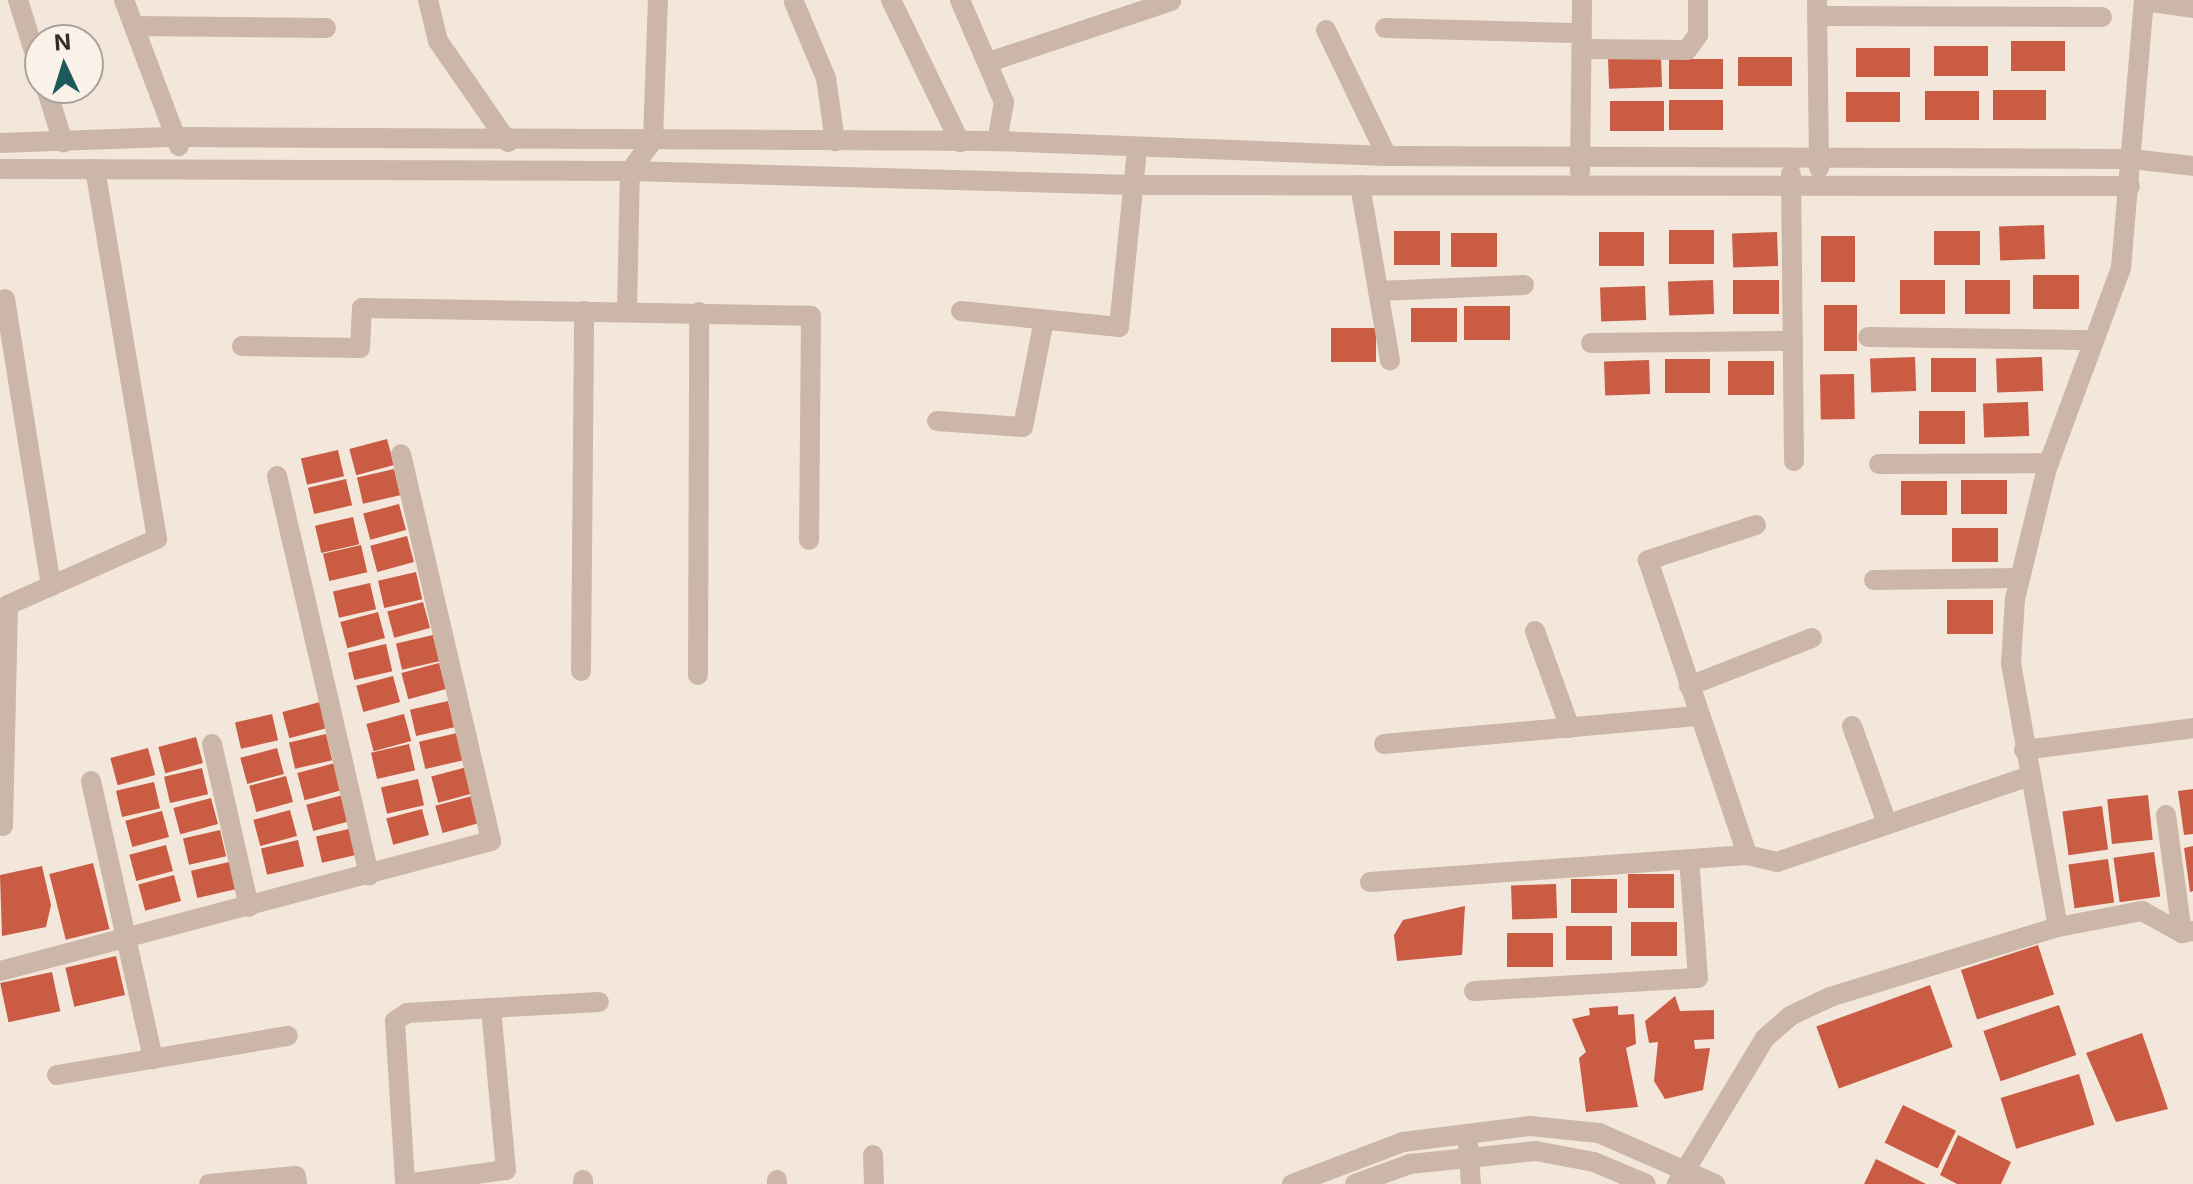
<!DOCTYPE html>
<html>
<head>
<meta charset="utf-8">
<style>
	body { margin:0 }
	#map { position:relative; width:2193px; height:1184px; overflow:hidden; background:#f3e7dc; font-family:Inter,sans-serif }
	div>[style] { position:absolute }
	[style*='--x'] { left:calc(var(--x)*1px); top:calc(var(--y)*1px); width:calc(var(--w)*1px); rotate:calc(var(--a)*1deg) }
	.building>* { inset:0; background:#c95c43; transform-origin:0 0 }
	.minor>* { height:20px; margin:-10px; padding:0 10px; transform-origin:10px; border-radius:10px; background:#cbb6a7 }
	span { translate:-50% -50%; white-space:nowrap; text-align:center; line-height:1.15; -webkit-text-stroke:8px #faf1e9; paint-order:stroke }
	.north { position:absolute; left:24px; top:24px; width:80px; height:80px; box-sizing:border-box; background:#faf1e9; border:2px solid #aca29c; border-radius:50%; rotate:356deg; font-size:22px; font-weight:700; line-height:32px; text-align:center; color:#382c28 }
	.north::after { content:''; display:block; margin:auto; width:28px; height:36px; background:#1c5a5b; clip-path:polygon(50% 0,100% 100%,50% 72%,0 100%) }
</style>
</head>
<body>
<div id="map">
	<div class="building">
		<i style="left:2065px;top:41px;width:30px;height:54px;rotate:90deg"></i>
		<i style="left:1988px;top:46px;width:30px;height:54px;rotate:90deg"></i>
		<i style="left:1856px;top:48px;width:54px;height:29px"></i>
		<i style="left:1661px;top:57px;width:30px;height:53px;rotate:88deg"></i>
		<i style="left:1792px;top:57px;width:29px;height:54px;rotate:90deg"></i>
		<i style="left:1723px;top:59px;width:30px;height:54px;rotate:90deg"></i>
		<i style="left:1993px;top:90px;width:53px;height:30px"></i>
		<i style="left:1925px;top:91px;width:54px;height:29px"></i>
		<i style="left:1846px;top:92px;width:54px;height:30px"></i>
		<i style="left:1723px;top:100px;width:30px;height:54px;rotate:90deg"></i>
		<i style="left:1610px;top:101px;width:54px;height:30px"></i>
		<i style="left:2044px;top:225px;width:34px;height:45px;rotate:88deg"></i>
		<i style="left:1714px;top:230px;width:34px;height:45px;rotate:90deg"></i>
		<i style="left:1394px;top:231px;width:46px;height:34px"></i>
		<i style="left:1980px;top:231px;width:34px;height:46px;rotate:90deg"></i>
		<i style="left:1599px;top:232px;width:45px;height:34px"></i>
		<i style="left:1777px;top:232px;width:34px;height:45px;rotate:88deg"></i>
		<i style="left:1497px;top:233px;width:34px;height:46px;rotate:90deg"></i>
		<i style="left:1821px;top:236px;width:34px;height:46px"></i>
		<i style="left:2079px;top:275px;width:34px;height:46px;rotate:90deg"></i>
		<i style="left:1713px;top:280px;width:34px;height:45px;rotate:88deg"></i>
		<i style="left:1779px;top:280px;width:34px;height:46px;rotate:90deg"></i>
		<i style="left:1900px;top:280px;width:45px;height:34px"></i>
		<i style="left:1965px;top:280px;width:45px;height:34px"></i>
		<i style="left:1645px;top:286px;width:34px;height:45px;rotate:88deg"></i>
		<i style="left:1824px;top:305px;width:33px;height:46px"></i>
		<i style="left:1510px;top:306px;width:34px;height:46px;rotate:90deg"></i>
		<i style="left:1411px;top:308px;width:46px;height:34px"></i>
		<i style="left:1331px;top:328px;width:45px;height:34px"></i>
		<i style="left:1915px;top:357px;width:34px;height:45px;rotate:88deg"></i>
		<i style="left:2042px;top:357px;width:34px;height:46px;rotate:88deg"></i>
		<i style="left:1931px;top:358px;width:45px;height:34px"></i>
		<i style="left:1710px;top:359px;width:34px;height:45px;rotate:90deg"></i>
		<i style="left:1649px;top:360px;width:34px;height:45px;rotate:88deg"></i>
		<i style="left:1774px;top:361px;width:34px;height:46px;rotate:90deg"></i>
		<i style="left:1854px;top:374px;width:45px;height:34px;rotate:89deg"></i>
		<i style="left:2028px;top:402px;width:34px;height:45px;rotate:88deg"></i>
		<i style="left:1965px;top:411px;width:33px;height:46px;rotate:90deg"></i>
		<i style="left:387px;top:439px;width:27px;height:39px;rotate:75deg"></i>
		<i style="left:338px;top:450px;width:27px;height:38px;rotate:77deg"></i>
		<i style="left:394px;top:469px;width:27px;height:38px;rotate:77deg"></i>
		<i style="left:346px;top:479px;width:27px;height:39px;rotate:77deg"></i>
		<i style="left:2007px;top:480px;width:34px;height:46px;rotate:90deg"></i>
		<i style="left:1947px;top:481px;width:34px;height:46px;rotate:90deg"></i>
		<i style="left:399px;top:504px;width:27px;height:37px;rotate:75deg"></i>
		<i style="left:353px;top:517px;width:28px;height:39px;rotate:77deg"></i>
		<i style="left:1952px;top:528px;width:46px;height:34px"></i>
		<i style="left:407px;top:536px;width:27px;height:38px;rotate:75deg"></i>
		<i style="left:361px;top:545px;width:28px;height:39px;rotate:77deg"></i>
		<i style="left:416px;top:572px;width:28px;height:39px;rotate:77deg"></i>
		<i style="left:370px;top:583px;width:27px;height:38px;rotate:77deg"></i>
		<i style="left:1993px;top:600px;width:34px;height:46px;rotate:90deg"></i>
		<i style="left:423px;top:602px;width:27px;height:37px;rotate:75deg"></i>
		<i style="left:378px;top:612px;width:27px;height:39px;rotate:75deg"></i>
		<i style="left:433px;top:635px;width:27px;height:38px;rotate:77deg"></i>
		<i style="left:386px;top:644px;width:28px;height:39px;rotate:77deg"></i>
		<i style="left:439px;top:663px;width:27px;height:39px;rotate:75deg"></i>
		<i style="left:393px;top:676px;width:27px;height:38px;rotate:75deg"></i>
		<i style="left:448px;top:701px;width:27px;height:39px;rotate:77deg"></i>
		<i style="left:320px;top:702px;width:27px;height:39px;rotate:75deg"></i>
		<i style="left:272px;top:714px;width:27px;height:38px;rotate:77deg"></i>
		<i style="left:404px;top:714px;width:28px;height:39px;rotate:75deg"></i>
		<i style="left:457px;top:733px;width:28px;height:39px;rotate:77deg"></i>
		<i style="left:326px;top:734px;width:27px;height:38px;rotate:77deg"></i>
		<i style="left:196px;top:737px;width:27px;height:39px;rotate:75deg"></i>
		<i style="left:409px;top:744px;width:27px;height:39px;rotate:77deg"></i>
		<i style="left:148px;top:748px;width:28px;height:39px;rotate:75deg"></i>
		<i style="left:277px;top:748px;width:27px;height:38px;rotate:75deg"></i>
		<i style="left:335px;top:763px;width:28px;height:39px;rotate:75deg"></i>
		<i style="left:467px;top:767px;width:27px;height:37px;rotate:75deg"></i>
		<i style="left:202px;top:768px;width:27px;height:39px;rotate:77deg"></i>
		<i style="left:286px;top:776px;width:27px;height:38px;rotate:75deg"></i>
		<i style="left:418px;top:779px;width:27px;height:38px;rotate:77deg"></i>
		<i style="left:154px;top:782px;width:27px;height:39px;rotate:77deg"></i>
		<i style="clip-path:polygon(2193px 789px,2193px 834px,2184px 835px,2178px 791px)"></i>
		<i style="left:343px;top:795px;width:27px;height:38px;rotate:75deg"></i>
		<i style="left:2148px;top:795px;width:45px;height:41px;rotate:84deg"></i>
		<i style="left:472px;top:796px;width:28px;height:38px;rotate:75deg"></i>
		<i style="left:211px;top:798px;width:27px;height:39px;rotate:75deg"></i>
		<i style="left:2102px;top:806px;width:44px;height:40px;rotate:82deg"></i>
		<i style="left:422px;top:809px;width:27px;height:37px;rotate:75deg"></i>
		<i style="left:290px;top:810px;width:27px;height:38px;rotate:75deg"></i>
		<i style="left:162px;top:811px;width:27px;height:38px;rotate:75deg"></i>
		<i style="left:353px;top:828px;width:27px;height:38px;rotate:77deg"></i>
		<i style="left:220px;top:830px;width:27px;height:38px;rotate:77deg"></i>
		<i style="left:298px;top:840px;width:27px;height:38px;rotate:77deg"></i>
		<i style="left:166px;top:845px;width:27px;height:38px;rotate:75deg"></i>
		<i style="clip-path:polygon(2193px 846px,2193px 891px,2190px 892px,2184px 848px)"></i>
		<i style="left:2154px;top:852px;width:45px;height:41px;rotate:82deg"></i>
		<i style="left:2108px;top:859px;width:44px;height:40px;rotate:82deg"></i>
		<i style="left:229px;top:862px;width:28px;height:39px;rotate:77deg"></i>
		<i style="left:93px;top:863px;width:68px;height:45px;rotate:76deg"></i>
		<i style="clip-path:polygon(42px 866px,51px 905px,46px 927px,2px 936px,0 875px)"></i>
		<i style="left:1674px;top:874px;width:34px;height:46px;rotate:90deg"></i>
		<i style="left:174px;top:875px;width:27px;height:37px;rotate:75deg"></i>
		<i style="left:1617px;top:879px;width:34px;height:46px;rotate:90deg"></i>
		<i style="left:1556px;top:884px;width:34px;height:45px;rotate:88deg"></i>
		<i style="clip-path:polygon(1465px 906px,1462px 955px,1397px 961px,1394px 935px,1403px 920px)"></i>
		<i style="left:1631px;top:922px;width:46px;height:34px"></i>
		<i style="left:1612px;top:926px;width:34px;height:46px;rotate:90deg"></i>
		<i style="left:1553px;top:933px;width:34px;height:46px;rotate:90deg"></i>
		<i style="left:2038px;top:945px;width:52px;height:81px;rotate:72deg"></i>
		<i style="left:116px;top:956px;width:40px;height:52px;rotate:77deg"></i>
		<i style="left:52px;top:972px;width:40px;height:53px;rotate:78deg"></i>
		<i style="left:1930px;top:985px;width:66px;height:121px;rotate:70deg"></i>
		<i style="clip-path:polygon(1675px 996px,1680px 1011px,1714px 1010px,1714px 1039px,1694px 1040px,1695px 1049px,1710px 1048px,1703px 1090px,1665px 1099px,1654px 1081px,1658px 1042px,1649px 1043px,1645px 1021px)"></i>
		<i style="left:2059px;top:1005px;width:53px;height:80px;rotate:71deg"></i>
		<i style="clip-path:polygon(1618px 1006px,1618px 1015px,1634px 1014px,1636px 1044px,1626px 1048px,1638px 1107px,1586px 1112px,1579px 1058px,1586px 1052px,1572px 1019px,1590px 1015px,1589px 1008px)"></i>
		<i style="clip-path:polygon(2142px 1033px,2168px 1109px,2116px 1122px,2086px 1053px)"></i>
		<i style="left:2079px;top:1074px;width:53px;height:82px;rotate:73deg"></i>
		<i style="left:1903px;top:1105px;width:59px;height:42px;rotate:26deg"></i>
		<i style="clip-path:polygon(1958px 1135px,2011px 1162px,2001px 1184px,1957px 1184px,1940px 1175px)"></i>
		<i style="clip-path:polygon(1876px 1159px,1926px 1184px,1864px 1184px)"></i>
	</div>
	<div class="minor">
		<i style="--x:18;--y:0;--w:73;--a:72.6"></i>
		<i style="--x:124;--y:0;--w:156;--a:69.4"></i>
		<i style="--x:428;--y:0;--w:42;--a:76.3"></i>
		<i style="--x:438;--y:41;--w:123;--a:55.3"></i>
		<i style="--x:891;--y:0;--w:158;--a:64.1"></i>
		<i style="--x:960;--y:0;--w:111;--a:66.7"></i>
		<i style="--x:1004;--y:102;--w:40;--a:100"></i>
		<i style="--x:1817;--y:0;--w:168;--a:89.3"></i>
		<i style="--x:2144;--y:1;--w:49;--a:8.1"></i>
		<i style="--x:794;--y:2;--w:82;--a:67.2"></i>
		<i style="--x:826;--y:78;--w:64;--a:81.9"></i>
		<i style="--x:1817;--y:16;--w:285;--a:0.2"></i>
		<i style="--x:134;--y:26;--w:192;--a:0.6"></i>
		<i style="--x:1385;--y:28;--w:197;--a:1.5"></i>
		<i style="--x:1326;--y:30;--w:140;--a:64.2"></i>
		<i style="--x:1582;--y:49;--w:105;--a:0.5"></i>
		<i style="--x:1687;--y:50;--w:19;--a:-54"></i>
		<i style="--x:1698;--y:35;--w:35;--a:-90"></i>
		<i style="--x:989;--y:62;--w:192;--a:-18.5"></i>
		<i style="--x:46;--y:88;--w:57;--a:72.5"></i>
		<i style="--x:0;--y:143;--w:176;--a:-2"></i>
		<i style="--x:176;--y:137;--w:821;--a:0.28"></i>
		<i style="--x:997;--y:141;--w:390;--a:2.2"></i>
		<i style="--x:1387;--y:156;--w:745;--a:0.23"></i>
		<i style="--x:2132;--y:159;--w:61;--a:6.5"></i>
		<i style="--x:0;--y:169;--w:630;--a:0.18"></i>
		<i style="--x:630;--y:171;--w:503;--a:1.59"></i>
		<i style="--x:1133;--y:185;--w:997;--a:0.06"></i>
		<i style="--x:1580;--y:172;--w:172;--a:-89.3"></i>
		<i style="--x:1791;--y:174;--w:287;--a:89.4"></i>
		<i style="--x:1360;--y:185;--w:178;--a:80.3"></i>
		<i style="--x:1378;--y:291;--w:146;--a:-2.4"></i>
		<i style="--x:5;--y:299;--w:291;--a:80.9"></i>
		<i style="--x:627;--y:311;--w:140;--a:-88.8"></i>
		<i style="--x:630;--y:171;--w:39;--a:-53"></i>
		<i style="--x:653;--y:140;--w:140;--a:-88"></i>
		<i style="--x:961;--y:311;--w:159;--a:5.8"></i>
		<i style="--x:1119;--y:327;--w:179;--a:-84.2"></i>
		<i style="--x:1868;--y:337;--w:226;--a:0.8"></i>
		<i style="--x:1591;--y:343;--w:202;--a:-0.6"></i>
		<i style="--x:242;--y:346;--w:118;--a:1"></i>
		<i style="--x:360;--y:348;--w:40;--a:-87.1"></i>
		<i style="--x:362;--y:308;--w:449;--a:1"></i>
		<i style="--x:811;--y:316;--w:224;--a:90.5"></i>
		<i style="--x:937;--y:421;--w:86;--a:4"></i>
		<i style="--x:1023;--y:427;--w:109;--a:-78.9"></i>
		<i style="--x:1879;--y:464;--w:170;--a:-0.3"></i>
		<i style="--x:277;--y:476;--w:410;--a:77"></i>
		<i style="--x:1756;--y:525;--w:114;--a:162"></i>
		<i style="--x:1648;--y:560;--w:311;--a:71.4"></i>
		<i style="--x:1747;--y:855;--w:31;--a:13"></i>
		<i style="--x:1777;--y:862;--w:264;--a:-18.8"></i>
		<i style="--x:1874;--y:580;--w:146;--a:-0.8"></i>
		<i style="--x:1535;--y:631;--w:103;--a:70.2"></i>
		<i style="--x:581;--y:671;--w:360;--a:-89.5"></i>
		<i style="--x:698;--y:675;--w:363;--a:-89.8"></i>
		<i style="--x:1689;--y:686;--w:132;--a:-21.3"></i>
		<i style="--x:1852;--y:726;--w:103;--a:70.2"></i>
		<i style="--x:212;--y:744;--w:167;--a:77.2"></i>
		<i style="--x:1384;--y:744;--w:317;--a:-5.1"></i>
		<i style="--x:2024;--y:750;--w:170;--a:-7.4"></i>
		<i style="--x:91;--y:781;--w:285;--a:77.4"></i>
		<i style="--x:2166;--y:815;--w:119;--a:82.3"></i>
		<i style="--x:3;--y:826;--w:221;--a:-88.7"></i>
		<i style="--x:8;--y:605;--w:163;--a:-23.9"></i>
		<i style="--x:157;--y:539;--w:375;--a:-99.5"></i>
		<i style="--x:1370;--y:882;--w:378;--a:-4.1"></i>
		<i style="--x:2058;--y:927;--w:86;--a:-10.8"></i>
		<i style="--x:2142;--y:911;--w:46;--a:28.8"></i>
		<i style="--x:2182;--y:933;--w:11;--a:-10"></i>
		<i style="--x:0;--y:971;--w:508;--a:-14.83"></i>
		<i style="--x:491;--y:841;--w:397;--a:-103.1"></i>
		<i style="--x:1474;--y:991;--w:224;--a:-3.3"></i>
		<i style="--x:1698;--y:978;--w:119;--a:-94.3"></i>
		<i style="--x:57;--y:1075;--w:234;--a:-9.6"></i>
		<i style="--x:1468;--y:1144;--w:40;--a:85.7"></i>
		<i style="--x:873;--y:1155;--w:29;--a:88"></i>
		<i style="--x:583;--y:1180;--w:4;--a:90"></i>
		<i style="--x:777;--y:1180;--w:4;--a:90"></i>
		<i style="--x:405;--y:1181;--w:160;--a:-93.6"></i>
		<i style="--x:395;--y:1021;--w:14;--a:-34"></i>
		<i style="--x:407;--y:1013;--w:84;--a:-3.4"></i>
		<i style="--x:209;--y:1184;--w:87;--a:-5.3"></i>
		<i style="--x:296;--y:1176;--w:8;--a:83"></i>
		<i style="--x:406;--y:1184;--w:101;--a:-8"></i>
		<i style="--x:506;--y:1170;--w:163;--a:-95.3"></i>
		<i style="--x:491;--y:1008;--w:108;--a:-3.2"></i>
		<i style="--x:1292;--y:1184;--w:119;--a:-20.7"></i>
		<i style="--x:1403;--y:1142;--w:128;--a:-7.2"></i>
		<i style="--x:1530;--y:1126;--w:69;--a:5.8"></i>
		<i style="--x:1599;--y:1133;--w:127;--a:23.7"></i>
		<i style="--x:1355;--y:1184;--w:59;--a:-20"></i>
		<i style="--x:1410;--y:1164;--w:127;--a:-5.9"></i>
		<i style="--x:1536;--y:1151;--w:59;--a:10.7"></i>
		<i style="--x:1594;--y:1162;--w:56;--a:22.9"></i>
		<i style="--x:1677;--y:1184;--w:170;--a:-58.9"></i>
		<i style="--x:1765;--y:1038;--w:33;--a:-41"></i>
		<i style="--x:1790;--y:1016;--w:44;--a:-25.4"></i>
		<i style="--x:1830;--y:997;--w:239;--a:-17.1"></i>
		<i style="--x:2058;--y:927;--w:267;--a:-100.1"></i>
		<i style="--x:2011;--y:664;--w:65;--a:-86.5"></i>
		<i style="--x:2015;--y:599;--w:135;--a:-76.3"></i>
		<i style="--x:2047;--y:468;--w:213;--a:-69.7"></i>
		<i style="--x:2121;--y:268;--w:269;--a:-85.1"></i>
	</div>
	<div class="north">N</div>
</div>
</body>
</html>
